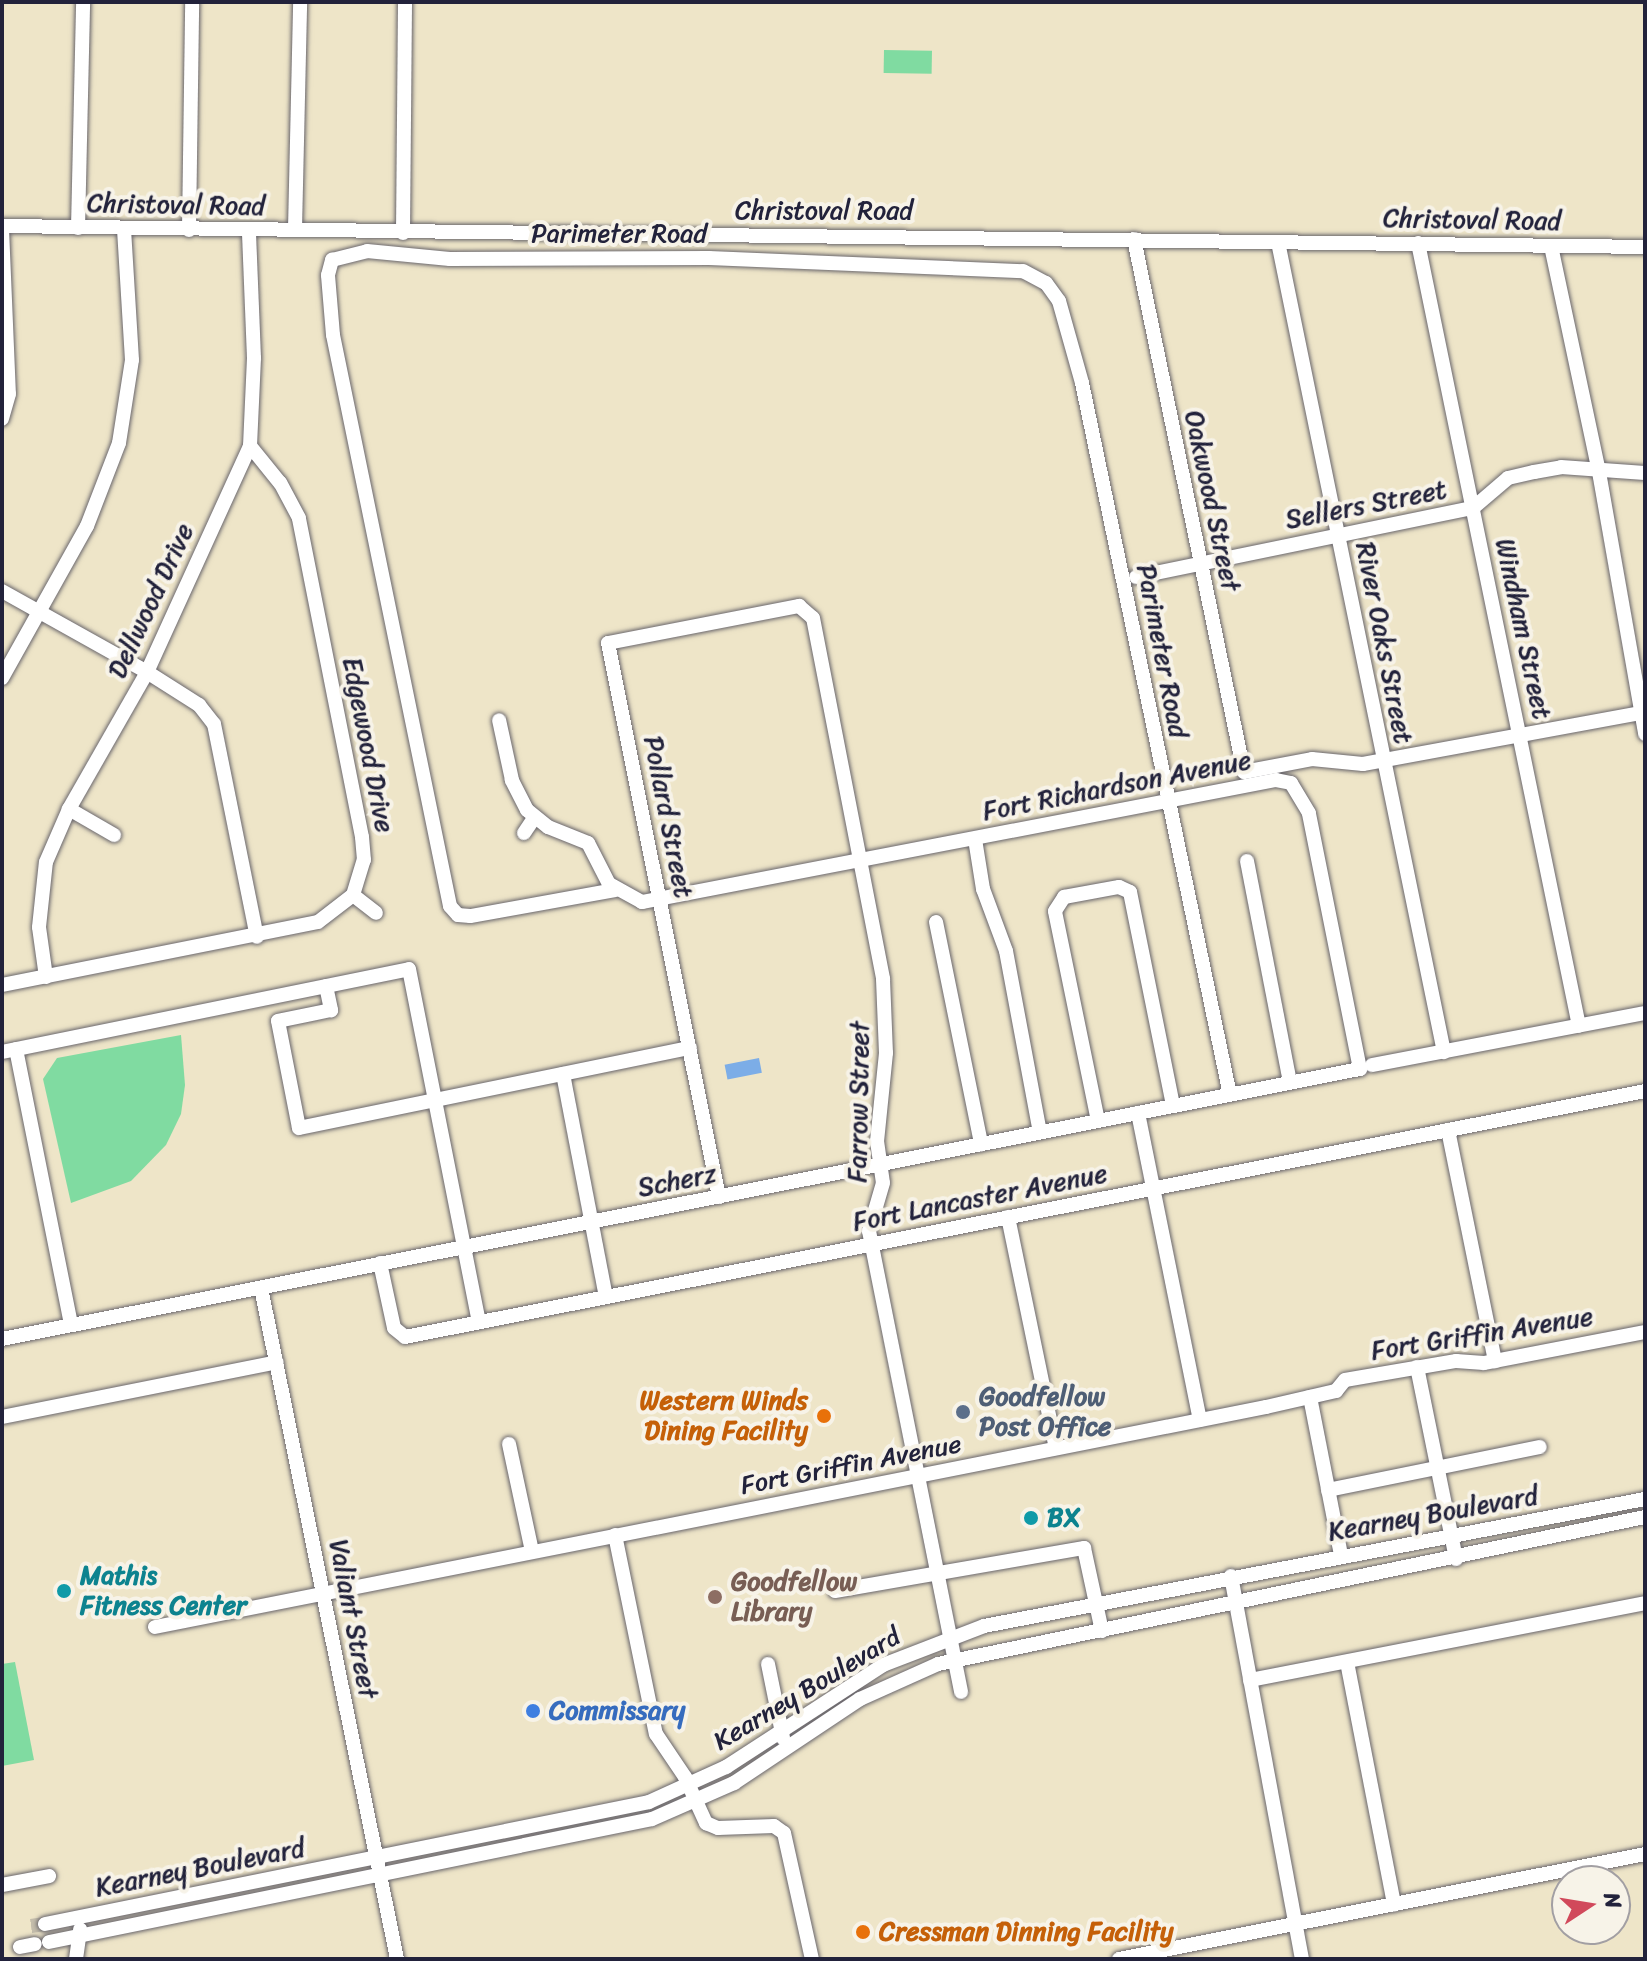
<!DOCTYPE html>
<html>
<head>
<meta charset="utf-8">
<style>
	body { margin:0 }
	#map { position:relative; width:1647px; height:1961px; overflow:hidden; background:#eee5c8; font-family:Sriracha,sans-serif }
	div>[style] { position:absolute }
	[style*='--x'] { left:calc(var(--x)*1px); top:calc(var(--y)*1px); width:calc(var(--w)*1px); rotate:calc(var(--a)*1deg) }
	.green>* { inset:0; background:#80dba1; transform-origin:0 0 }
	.water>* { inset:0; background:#7cade7; transform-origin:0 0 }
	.minor-tunnel>* { height:14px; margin-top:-7px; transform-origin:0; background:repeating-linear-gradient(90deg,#c5beac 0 14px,transparent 0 21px) }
	.roads { filter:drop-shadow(0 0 2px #69666c) drop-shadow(0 0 2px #69666c) }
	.minor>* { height:14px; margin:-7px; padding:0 7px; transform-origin:7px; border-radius:7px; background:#fff }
	.dots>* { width:22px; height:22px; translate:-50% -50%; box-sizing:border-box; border:4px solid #f7f3e8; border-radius:50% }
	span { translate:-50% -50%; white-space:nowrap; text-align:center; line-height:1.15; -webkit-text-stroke:8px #f7f3e8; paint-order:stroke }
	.street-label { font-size:26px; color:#22223b }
	.service-label { font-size:26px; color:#4e5e75; font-weight:700 }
	.left { translate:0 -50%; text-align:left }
	.food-label { font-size:26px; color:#c56008; font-weight:700 }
	.right { translate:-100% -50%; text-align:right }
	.culture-label { font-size:26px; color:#0d838f; font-weight:700 }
	.education-label { font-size:26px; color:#785e54; font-weight:700 }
	.shop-label { font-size:26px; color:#366cbe; font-weight:700 }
	.frame { position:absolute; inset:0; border:4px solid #22223b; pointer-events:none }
	.north { position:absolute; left:1551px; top:1865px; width:80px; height:80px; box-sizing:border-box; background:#f7f3e8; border:2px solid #a29fa3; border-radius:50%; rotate:78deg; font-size:22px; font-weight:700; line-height:32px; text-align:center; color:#22223b }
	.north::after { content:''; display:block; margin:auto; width:28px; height:36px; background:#d1495b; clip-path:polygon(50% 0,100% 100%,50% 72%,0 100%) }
</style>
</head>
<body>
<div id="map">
	<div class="green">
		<i style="left:884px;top:50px;width:48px;height:23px;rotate:1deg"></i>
		<i style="clip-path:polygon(181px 1035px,185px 1085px,181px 1114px,166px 1145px,131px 1181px,71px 1203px,43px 1079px,57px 1058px)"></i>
		<i style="clip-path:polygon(15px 1662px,34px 1760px,2px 1766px,2px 1664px)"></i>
	</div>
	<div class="water">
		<i style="left:759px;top:1058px;width:15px;height:35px;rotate:79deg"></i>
	</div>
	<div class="minor-tunnel">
		<i style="--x:31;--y:1926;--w:14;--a:-8"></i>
	</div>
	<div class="roads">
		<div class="minor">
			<i style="--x:2;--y:226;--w:1643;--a:0.73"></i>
			<i style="--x:78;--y:228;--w:226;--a:-88.7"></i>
			<i style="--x:2;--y:229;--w:165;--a:87.6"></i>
			<i style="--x:9;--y:394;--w:26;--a:106"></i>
			<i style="--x:295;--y:229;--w:227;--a:-88.7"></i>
			<i style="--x:189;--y:230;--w:228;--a:-89.2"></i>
			<i style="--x:403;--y:233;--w:231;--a:-89.5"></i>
			<i style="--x:1134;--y:239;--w:544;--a:78.34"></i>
			<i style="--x:1244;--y:772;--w:69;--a:-10.8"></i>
			<i style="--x:1312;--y:759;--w:51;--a:5.6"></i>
			<i style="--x:1363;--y:764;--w:287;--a:-10.4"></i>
			<i style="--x:1278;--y:242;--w:827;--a:78.42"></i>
			<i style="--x:1418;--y:243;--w:799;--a:78.38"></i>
			<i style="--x:1551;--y:246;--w:231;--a:78"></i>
			<i style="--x:1599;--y:472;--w:266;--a:80"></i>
			<i style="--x:1136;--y:577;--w:344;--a:-11.6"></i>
			<i style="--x:1473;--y:508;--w:46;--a:-40.6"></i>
			<i style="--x:1508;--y:478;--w:27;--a:-13"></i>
			<i style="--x:1534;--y:472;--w:27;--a:-10"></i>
			<i style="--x:1561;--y:467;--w:84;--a:4.1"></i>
			<i style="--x:2;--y:591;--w:166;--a:29.2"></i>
			<i style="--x:147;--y:672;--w:62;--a:32.4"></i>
			<i style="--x:199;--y:705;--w:24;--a:52"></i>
			<i style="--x:214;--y:724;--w:217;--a:78.6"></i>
			<i style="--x:2;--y:678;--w:174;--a:-60.8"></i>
			<i style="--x:87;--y:526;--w:89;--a:-68.9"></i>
			<i style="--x:119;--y:443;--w:84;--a:-81.1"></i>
			<i style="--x:132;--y:360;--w:132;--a:-93.5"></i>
			<i style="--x:69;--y:809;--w:52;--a:30"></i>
			<i style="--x:524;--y:833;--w:18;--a:-56"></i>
			<i style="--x:975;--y:839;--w:51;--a:80.9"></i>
			<i style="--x:983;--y:889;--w:66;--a:69.6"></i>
			<i style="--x:1006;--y:951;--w:184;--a:79.4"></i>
			<i style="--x:1247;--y:861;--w:225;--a:79"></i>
			<i style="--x:615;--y:890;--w:147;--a:169.8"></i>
			<i style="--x:470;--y:916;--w:12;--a:-175"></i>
			<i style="--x:458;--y:915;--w:12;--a:-132"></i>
			<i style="--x:450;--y:906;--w:583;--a:-101.58"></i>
			<i style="--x:333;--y:335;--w:60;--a:-94.8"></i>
			<i style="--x:328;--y:275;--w:16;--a:-75"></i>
			<i style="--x:332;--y:260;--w:36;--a:-14"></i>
			<i style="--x:367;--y:251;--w:83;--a:5.5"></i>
			<i style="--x:450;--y:259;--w:259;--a:-0.2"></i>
			<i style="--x:709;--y:258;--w:314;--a:2.4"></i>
			<i style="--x:1023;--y:271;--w:26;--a:28"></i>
			<i style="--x:1046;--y:283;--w:22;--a:54"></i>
			<i style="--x:1059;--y:301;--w:85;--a:74.3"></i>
			<i style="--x:1082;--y:383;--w:727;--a:78.26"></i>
			<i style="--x:353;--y:895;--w:29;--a:38"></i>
			<i style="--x:936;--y:922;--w:227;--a:78.5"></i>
			<i style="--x:46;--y:977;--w:50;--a:-98"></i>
			<i style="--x:39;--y:927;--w:65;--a:-83.9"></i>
			<i style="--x:46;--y:862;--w:58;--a:-66.5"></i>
			<i style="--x:69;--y:809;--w:158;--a:-60.3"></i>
			<i style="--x:147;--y:672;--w:248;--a:-65.5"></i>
			<i style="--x:250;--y:446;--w:88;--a:-87.4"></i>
			<i style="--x:254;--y:358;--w:126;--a:-92.3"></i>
			<i style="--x:2;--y:985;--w:322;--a:-11.3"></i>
			<i style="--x:318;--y:922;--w:44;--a:-37.6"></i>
			<i style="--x:353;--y:895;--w:37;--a:-73"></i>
			<i style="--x:364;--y:860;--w:23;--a:-95"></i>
			<i style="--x:362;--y:837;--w:325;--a:-101.2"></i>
			<i style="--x:299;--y:518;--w:40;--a:-118"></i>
			<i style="--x:280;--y:483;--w:48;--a:-129"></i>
			<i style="--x:326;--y:986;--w:25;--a:78"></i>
			<i style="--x:331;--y:1010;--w:54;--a:168.3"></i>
			<i style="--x:278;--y:1021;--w:109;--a:78.9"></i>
			<i style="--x:299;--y:1128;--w:399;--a:-11.6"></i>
			<i style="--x:16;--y:1049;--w:281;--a:78.7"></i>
			<i style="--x:2;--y:1052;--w:415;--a:-11.5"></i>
			<i style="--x:409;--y:969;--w:360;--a:78.8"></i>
			<i style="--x:1372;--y:1065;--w:278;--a:-10.8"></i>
			<i style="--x:563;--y:1074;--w:227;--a:79.1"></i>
			<i style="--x:1138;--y:1113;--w:313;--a:78.6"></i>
			<i style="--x:1098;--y:1121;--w:214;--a:-101.6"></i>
			<i style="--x:1055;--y:911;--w:17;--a:-57"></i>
			<i style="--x:1064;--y:897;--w:56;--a:-10.3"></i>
			<i style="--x:1119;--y:887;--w:12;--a:24"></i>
			<i style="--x:1130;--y:892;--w:218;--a:78.6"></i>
			<i style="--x:1448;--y:1130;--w:236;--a:78.5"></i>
			<i style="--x:719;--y:1197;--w:565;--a:-101.33"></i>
			<i style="--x:608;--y:643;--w:195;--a:-11"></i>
			<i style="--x:799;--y:606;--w:18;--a:41"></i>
			<i style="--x:813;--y:618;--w:368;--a:79"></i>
			<i style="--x:883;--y:979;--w:74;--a:87.7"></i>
			<i style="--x:886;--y:1053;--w:88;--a:95.8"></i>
			<i style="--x:877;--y:1141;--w:42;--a:81.9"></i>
			<i style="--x:883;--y:1183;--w:50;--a:106.3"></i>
			<i style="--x:869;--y:1231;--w:470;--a:78.7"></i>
			<i style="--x:1008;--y:1217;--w:236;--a:78.3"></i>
			<i style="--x:380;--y:1263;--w:66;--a:77.8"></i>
			<i style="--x:394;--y:1328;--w:14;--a:39"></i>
			<i style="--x:405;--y:1337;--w:1264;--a:-11.22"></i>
			<i style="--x:261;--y:1288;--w:685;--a:78.54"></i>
			<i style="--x:2;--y:1339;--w:1385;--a:-11.25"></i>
			<i style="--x:1360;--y:1069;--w:261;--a:-101.3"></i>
			<i style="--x:1309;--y:813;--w:35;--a:-121"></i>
			<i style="--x:1291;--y:783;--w:15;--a:-169"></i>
			<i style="--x:1276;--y:780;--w:646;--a:169.11"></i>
			<i style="--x:642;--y:902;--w:38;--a:-151"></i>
			<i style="--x:609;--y:884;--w:46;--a:-117.1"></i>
			<i style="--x:588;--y:843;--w:43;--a:-158.2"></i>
			<i style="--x:548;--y:827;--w:27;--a:-141"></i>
			<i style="--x:527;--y:810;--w:34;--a:-117"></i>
			<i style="--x:512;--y:780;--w:61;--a:-102.2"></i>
			<i style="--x:1417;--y:1367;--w:196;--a:78.5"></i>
			<i style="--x:1310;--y:1397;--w:161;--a:78.9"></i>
			<i style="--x:2;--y:1417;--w:280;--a:-11.3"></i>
			<i style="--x:509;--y:1444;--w:109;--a:77.9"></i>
			<i style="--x:1328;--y:1490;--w:216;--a:-11.5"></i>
			<i style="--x:615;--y:1535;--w:203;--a:78.4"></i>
			<i style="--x:656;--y:1734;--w:52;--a:56"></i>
			<i style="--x:685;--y:1777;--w:51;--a:65.5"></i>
			<i style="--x:706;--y:1823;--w:13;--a:23"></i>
			<i style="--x:718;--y:1828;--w:56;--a:-2"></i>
			<i style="--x:774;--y:1826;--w:12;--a:35"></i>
			<i style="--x:784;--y:1833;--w:129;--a:77.5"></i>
			<i style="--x:1231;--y:1576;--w:390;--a:79.5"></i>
			<i style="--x:835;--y:1591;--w:253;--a:-9.8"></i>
			<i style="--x:1084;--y:1548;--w:85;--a:77.8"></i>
			<i style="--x:155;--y:1627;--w:1133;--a:-11.2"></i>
			<i style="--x:1266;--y:1407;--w:72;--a:-12.9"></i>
			<i style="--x:1336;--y:1391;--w:14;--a:-51"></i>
			<i style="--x:1345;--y:1380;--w:113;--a:-9.7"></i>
			<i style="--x:1456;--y:1361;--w:28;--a:4"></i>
			<i style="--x:1484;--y:1363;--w:164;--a:-10.9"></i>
			<i style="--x:1347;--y:1662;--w:247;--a:79"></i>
			<i style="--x:768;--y:1664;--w:76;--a:78.5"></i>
			<i style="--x:1250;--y:1680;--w:402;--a:-11"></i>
			<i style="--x:2;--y:1885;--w:48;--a:-10.8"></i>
			<i style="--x:45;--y:1924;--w:616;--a:-11.42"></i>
			<i style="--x:649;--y:1802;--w:85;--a:-24.4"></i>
			<i style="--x:726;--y:1767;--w:187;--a:-33"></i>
			<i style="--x:883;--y:1665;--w:108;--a:-21.1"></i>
			<i style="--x:984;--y:1626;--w:673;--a:-10.88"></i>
			<i style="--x:49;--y:1942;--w:615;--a:-11.53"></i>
			<i style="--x:652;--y:1819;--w:90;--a:-23.7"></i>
			<i style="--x:734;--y:1783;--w:151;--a:-33.7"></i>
			<i style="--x:860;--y:1699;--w:85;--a:-24.2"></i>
			<i style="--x:938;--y:1664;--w:722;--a:-11.75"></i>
			<i style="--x:20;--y:1947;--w:15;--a:-11"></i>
			<i style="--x:76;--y:1959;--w:30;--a:-82"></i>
			<i style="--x:1119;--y:1959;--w:536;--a:-11.29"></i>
		</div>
	</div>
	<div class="dots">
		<i style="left:963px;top:1412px;background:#5c6f8a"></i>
		<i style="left:824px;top:1416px;background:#e8710a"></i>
		<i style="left:1031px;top:1518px;background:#0f9aa8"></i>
		<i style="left:64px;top:1591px;background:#0f9aa8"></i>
		<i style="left:715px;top:1597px;background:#8d6e63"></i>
		<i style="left:533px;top:1711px;background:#3f7fe0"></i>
		<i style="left:863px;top:1932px;background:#e8710a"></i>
	</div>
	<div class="street-label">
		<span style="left:176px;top:205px;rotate:1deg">Christoval Road</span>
		<span style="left:824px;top:211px">Christoval Road</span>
		<span style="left:1472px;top:220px;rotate:1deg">Christoval Road</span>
		<span style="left:619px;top:234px">Parimeter Road</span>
		<span style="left:1212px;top:501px;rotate:78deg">Oakwood Street</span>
		<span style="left:1366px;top:505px;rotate:-11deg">Sellers Street</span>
		<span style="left:151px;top:601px;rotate:-65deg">Dellwood Drive</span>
		<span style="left:1523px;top:629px;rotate:78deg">Windham Street</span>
		<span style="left:1384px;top:643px;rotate:79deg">River Oaks Street</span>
		<span style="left:1162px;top:651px;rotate:79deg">Parimeter Road</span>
		<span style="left:368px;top:745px;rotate:79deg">Edgewood Drive</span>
		<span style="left:1117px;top:786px;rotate:-11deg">Fort Richardson Avenue</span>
		<span style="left:668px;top:817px;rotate:79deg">Pollard Street</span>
		<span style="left:859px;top:1102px;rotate:-89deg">Farrow Street</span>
		<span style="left:677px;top:1181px;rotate:-11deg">Scherz</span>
		<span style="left:980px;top:1198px;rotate:-11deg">Fort Lancaster Avenue</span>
		<span style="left:1482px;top:1334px;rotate:-9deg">Fort Griffin Avenue</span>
		<span style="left:851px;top:1465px;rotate:-11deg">Fort Griffin Avenue</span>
		<span style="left:1433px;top:1514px;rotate:-10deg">Kearney Boulevard</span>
		<span style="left:353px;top:1619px;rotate:79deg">Valiant Street</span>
		<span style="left:807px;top:1689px;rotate:-31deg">Kearney Boulevard</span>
		<span style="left:200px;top:1868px;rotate:-11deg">Kearney Boulevard</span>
	</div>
	<div class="service-label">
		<span class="left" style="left:979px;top:1412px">Goodfellow<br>Post Office</span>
	</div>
	<div class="food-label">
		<span class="right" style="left:808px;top:1416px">Western Winds<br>Dining Facility</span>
		<span class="left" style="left:879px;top:1932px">Cressman Dinning Facility</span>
	</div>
	<div class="culture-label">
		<span class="left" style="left:1047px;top:1518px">BX</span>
		<span class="left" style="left:80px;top:1591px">Mathis<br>Fitness Center</span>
	</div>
	<div class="education-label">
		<span class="left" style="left:731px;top:1597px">Goodfellow<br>Library</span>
	</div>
	<div class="shop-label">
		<span class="left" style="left:549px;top:1711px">Commissary</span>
	</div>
	<div class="frame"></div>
	<div class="north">N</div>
</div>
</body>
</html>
